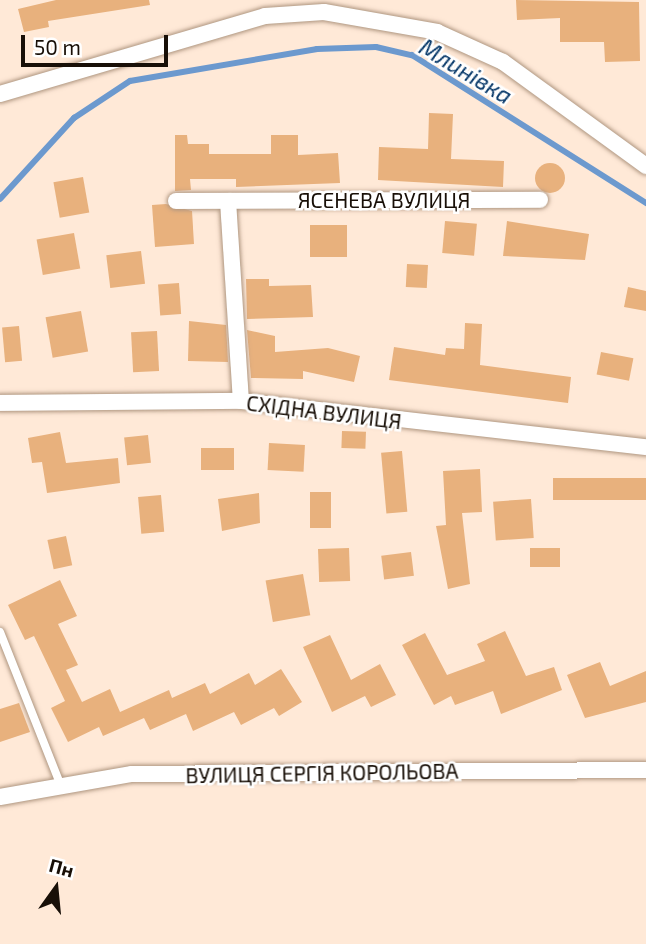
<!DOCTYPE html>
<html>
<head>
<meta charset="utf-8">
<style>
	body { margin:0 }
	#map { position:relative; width:646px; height:944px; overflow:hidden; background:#ffe9d7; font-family:"Exo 2",sans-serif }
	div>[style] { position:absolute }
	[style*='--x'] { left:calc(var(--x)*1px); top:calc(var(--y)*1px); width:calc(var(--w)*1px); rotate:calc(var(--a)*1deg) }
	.stream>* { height:6px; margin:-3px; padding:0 3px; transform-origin:3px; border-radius:3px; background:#6c99ce }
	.building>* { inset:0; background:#e8b17d; transform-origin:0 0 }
	.round { border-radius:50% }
	.roads { filter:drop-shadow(0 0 2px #af9680) drop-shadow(0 0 2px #af9680) }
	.service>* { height:8px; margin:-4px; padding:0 4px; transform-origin:4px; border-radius:4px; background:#fff }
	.minor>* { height:16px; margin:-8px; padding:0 8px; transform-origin:8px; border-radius:8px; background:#fff }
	span { translate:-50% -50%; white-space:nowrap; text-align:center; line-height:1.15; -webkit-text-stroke:5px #fff; paint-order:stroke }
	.street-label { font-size:21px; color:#180f07 }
	.water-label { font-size:23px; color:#063768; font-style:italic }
	.north { position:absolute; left:21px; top:853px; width:70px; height:70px; -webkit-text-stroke:5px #fff; paint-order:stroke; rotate:15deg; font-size:19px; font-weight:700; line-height:28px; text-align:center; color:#180f07 }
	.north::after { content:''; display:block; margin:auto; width:24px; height:32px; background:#180f07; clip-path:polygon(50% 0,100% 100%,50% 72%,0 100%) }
	.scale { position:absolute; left:21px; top:35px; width:147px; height:32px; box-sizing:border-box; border:4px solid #180f07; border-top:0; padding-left:9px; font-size:21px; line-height:24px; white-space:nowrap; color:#180f07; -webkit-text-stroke:5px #fff; paint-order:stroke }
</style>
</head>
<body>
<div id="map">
	<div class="stream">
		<i style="--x:0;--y:199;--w:110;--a:-47.6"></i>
		<i style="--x:74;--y:118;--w:67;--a:-33.5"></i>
		<i style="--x:130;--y:81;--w:190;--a:-9.7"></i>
		<i style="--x:317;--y:49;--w:59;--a:-1.9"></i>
		<i style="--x:376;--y:47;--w:37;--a:13"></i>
		<i style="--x:412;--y:55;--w:277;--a:32.3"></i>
	</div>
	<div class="building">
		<i style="clip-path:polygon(56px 0,149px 0,150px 5px,48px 21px,49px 27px,24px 32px,18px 9px)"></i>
		<i style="clip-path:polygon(516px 0,639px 2px,640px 61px,605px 62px,604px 42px,560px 42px,560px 18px,517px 20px)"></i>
		<i style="clip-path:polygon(429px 113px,453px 114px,451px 159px,504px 161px,503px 187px,378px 180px,379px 147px,428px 149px)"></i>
		<i style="clip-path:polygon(175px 135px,187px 135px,188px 144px,209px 144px,209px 154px,271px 154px,271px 135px,298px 135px,298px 155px,338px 153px,340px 183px,236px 187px,236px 179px,190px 179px,191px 190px,175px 191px)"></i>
		<i class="round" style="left:535px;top:163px;width:30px;height:30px"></i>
		<i style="left:83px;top:177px;width:36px;height:30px;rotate:80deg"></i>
		<i style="clip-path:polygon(166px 204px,192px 211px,194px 244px,155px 247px,152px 205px)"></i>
		<i style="left:445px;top:221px;width:32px;height:32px;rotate:5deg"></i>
		<i style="clip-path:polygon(507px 221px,589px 234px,585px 260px,503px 256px)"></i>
		<i style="left:310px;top:225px;width:37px;height:32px"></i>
		<i style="left:74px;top:233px;width:36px;height:38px;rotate:80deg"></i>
		<i style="left:141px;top:251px;width:33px;height:35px;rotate:83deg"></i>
		<i style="left:407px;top:264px;width:21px;height:23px;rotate:3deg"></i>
		<i style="clip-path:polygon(246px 279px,269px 279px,269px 286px,311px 285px,313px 317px,247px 319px)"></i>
		<i style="left:179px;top:283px;width:31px;height:21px;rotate:86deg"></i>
		<i style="clip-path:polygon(628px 287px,646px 291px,646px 311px,624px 307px)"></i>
		<i style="left:81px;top:311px;width:41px;height:36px;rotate:80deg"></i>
		<i style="clip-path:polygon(189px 321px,226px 325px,228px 362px,188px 361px)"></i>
		<i style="clip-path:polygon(465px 323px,482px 324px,480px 365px,571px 377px,568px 403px,389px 380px,394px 347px,445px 355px,446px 348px,464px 349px)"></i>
		<i style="left:19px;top:326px;width:35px;height:17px;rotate:85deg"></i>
		<i style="clip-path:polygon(247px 330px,275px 336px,275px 352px,328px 348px,360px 356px,354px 382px,303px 371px,303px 379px,251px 378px)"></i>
		<i style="left:157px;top:331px;width:40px;height:26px;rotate:87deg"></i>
		<i style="left:601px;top:352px;width:33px;height:23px;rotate:11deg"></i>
		<i style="left:342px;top:431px;width:24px;height:17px;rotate:2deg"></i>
		<i style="clip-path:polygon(60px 432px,66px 463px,118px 458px,120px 483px,47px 493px,42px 462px,32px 463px,28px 438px)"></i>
		<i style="left:148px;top:435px;width:28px;height:24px;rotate:84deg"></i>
		<i style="left:269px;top:443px;width:36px;height:27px;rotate:3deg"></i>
		<i style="left:201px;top:448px;width:33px;height:22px"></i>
		<i style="left:402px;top:451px;width:61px;height:21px;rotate:85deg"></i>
		<i style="clip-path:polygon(480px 469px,482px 512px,462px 513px,470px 584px,448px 589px,436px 526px,446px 525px,443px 471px)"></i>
		<i style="left:646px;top:478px;width:22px;height:93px;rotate:90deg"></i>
		<i style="left:310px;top:492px;width:21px;height:36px"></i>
		<i style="clip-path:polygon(259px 493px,260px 523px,222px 531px,218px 499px)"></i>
		<i style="left:161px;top:495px;width:37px;height:23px;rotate:85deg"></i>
		<i style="left:531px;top:499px;width:39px;height:38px;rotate:86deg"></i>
		<i style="left:66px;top:536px;width:30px;height:19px;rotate:78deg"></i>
		<i style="left:349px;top:548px;width:33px;height:31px;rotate:88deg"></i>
		<i style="left:530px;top:548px;width:30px;height:19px"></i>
		<i style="left:411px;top:552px;width:24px;height:30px;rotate:83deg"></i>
		<i style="left:303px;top:574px;width:42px;height:38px;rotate:80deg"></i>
		<i style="clip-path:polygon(60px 580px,77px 616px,58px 624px,78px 665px,66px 670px,82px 702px,110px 689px,120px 712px,169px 690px,172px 698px,205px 683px,210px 694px,249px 673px,255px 685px,281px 669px,302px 702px,279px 716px,274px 708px,241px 725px,234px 712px,193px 731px,186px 714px,150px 730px,144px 718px,103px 736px,99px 727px,68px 742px,51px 708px,65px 701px,34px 636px,25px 640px,8px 605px)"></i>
		<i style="clip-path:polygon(505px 631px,526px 676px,554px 667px,562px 690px,501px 714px,493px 691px,455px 705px,451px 696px,434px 705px,402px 645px,425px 633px,447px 675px,485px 661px,477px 644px)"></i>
		<i style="clip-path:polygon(330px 635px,351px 680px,380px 664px,396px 695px,371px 707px,365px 696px,332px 712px,303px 647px)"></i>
		<i style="clip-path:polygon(600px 662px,610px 686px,646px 671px,646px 702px,585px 718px,567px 675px)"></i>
		<i style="clip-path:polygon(19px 703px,30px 732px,0 742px,0 709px)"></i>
	</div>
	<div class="roads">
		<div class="service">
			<i style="--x:0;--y:632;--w:166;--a:68.4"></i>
		</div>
		<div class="minor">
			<i style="--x:0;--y:94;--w:276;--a:-16.4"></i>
			<i style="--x:265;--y:16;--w:59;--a:-3.9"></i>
			<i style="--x:324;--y:12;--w:115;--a:10"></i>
			<i style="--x:437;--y:32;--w:72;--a:24.4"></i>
			<i style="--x:503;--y:62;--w:177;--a:36"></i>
			<i style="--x:176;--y:201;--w:364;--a:-0.2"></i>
			<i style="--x:228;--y:201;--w:200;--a:86.3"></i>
			<i style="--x:0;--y:403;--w:241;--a:-0.5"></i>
			<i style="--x:241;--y:401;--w:408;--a:6.5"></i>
			<i style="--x:0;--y:797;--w:134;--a:-9.9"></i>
			<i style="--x:132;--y:774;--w:514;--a:-0.45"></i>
		</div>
	</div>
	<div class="street-label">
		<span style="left:384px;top:200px">ЯСЕНЕВА ВУЛИЦЯ</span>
		<span style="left:324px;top:412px;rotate:7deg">СХІДНА ВУЛИЦЯ</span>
		<span style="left:322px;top:773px;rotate:-1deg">ВУЛИЦЯ СЕРГІЯ КОРОЛЬОВА</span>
	</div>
	<div class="water-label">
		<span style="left:466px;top:71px;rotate:31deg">Млинівка</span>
	</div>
	<div class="north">Пн</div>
	<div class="scale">50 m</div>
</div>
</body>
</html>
